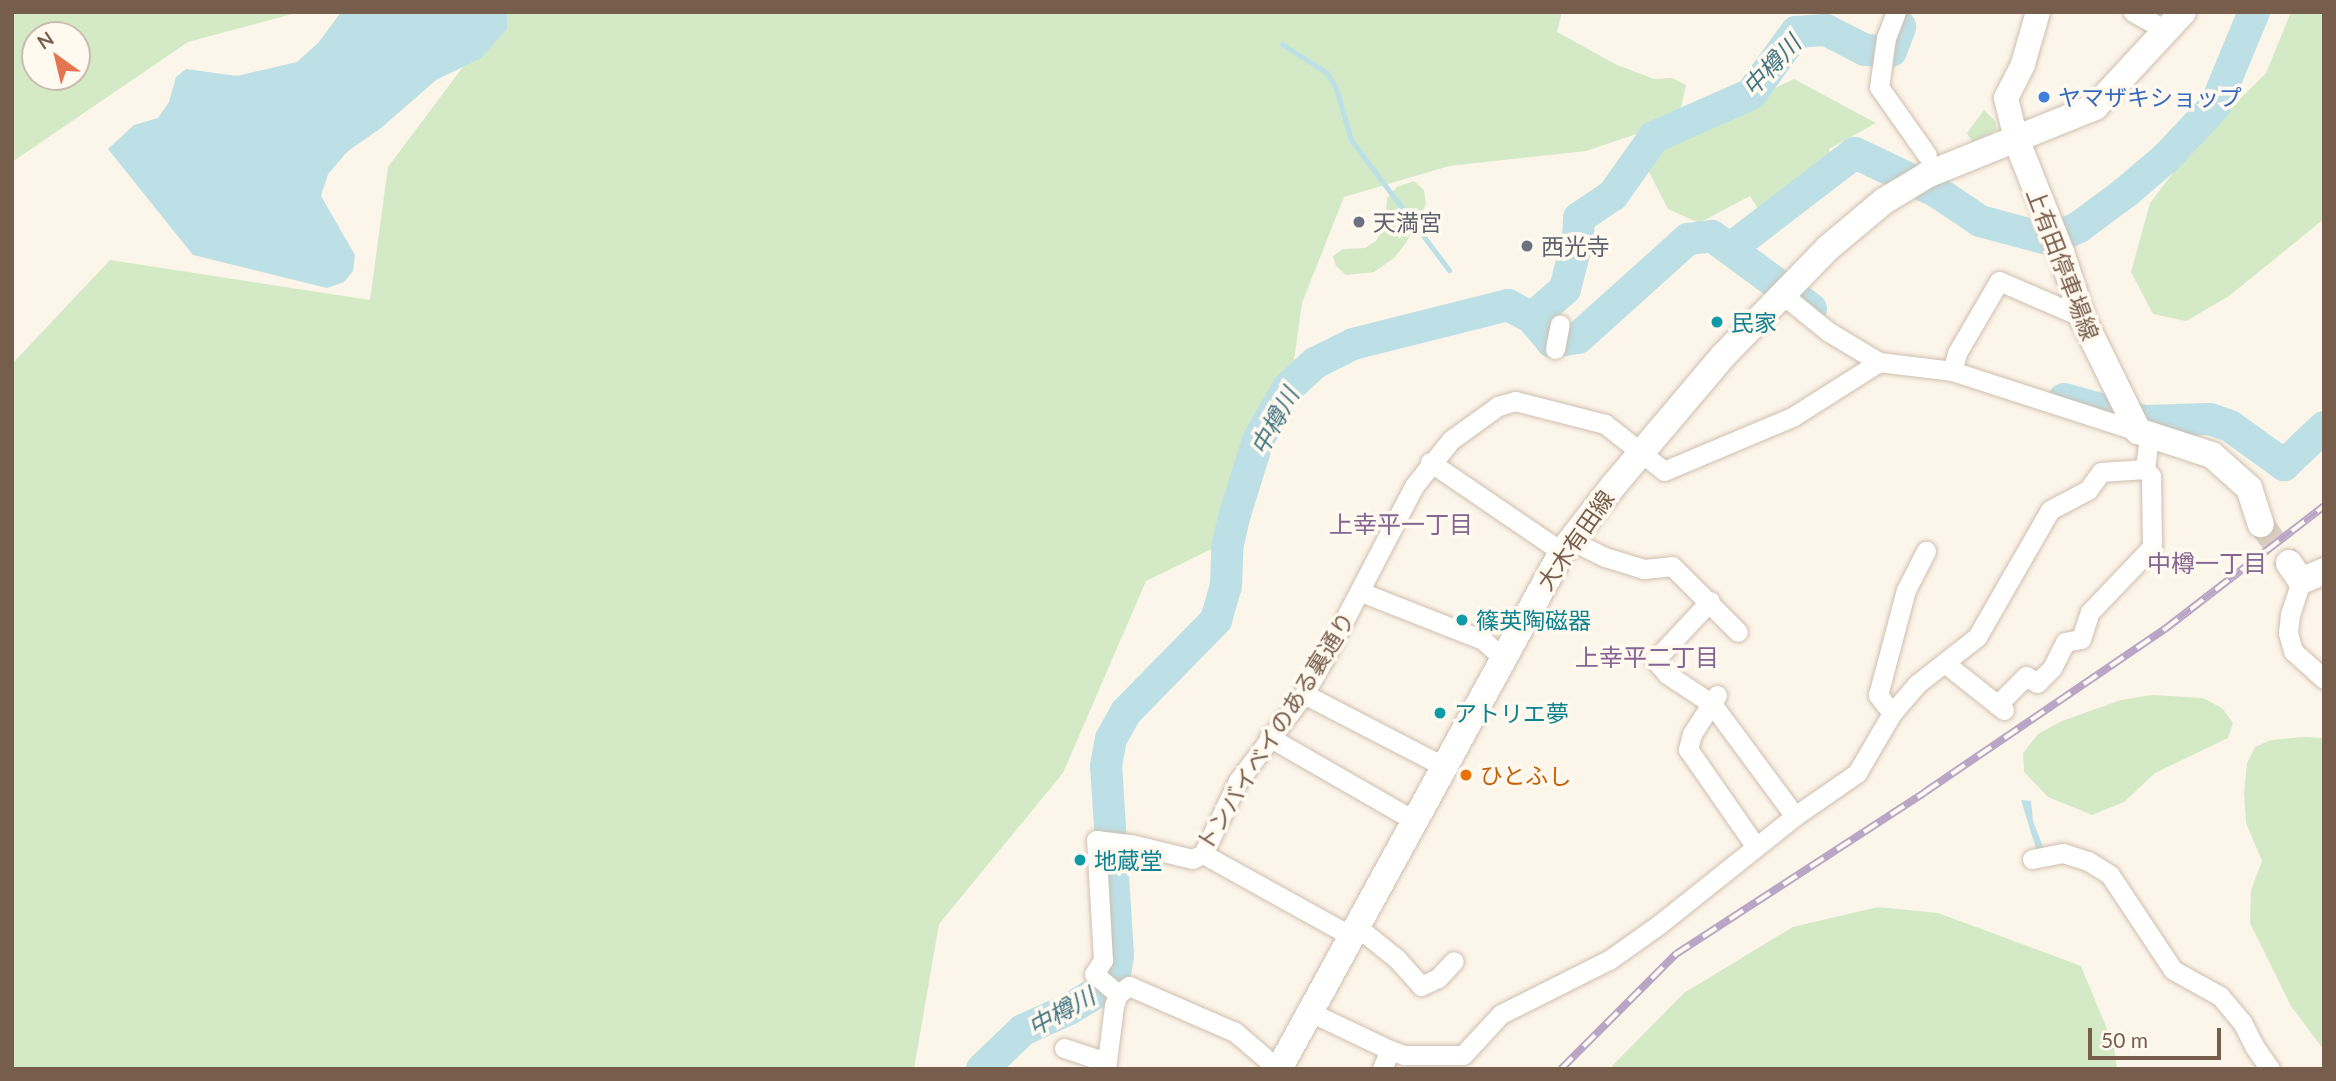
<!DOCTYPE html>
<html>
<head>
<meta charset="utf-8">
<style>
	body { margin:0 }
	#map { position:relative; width:2336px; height:1081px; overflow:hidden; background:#fcf5e9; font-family:Lato,"Noto Sans JP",sans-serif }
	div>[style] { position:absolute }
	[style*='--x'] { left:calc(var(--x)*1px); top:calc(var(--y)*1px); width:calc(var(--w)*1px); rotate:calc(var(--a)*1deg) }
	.green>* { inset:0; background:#d4eac7 }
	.water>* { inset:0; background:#bddfe6 }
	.stream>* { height:5px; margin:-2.5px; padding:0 2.5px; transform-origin:2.5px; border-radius:2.5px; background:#bddfe6 }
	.river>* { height:32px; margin:-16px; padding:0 16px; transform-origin:16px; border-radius:16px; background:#bddfe6 }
	.secondary-tunnel>* { height:26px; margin-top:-13px; transform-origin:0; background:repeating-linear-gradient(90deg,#dbcfc2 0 26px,transparent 0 39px) }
	.roads { filter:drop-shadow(0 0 2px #cebeae) drop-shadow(0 0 2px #cebeae) }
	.minor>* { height:19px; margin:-9.5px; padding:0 9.5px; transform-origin:9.5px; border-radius:9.5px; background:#fff }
	.tertiary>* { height:24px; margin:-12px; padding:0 12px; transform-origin:12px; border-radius:12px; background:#fff }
	.secondary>* { height:26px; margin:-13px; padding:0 13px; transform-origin:13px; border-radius:13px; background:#fff }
	.rail>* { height:8px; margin-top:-4px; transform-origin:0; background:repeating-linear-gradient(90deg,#fff9ef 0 16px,#b9a6c7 0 32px); box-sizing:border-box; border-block:2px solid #b9a6c7 }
	.dots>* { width:19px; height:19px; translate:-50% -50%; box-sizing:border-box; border:4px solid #fff9ef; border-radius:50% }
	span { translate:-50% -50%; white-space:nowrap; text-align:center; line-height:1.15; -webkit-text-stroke:7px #fff9ef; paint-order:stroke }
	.shop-label { font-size:23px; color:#366cbe }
	.left { translate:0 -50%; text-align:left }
	.worship-label { font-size:23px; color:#5b616d }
	.street-label { font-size:23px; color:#775d4c }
	.culture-label { font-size:23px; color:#0d838f }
	.food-label { font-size:23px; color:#c56008 }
	.water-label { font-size:24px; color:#437683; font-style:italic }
	.neighbourhood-label { font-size:24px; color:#856592 }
	.frame { position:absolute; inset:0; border:14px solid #775d4c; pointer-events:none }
	.north { position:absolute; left:21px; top:21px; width:70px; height:70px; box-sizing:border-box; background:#fff9ef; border:2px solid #c9bbae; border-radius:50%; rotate:326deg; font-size:19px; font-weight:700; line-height:28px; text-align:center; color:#775d4c }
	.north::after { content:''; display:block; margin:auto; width:24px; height:32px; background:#e37651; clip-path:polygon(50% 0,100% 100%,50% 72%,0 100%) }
	.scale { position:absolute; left:2088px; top:1028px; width:133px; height:32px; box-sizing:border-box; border:4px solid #775d4c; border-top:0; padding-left:9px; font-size:21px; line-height:24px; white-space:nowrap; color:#775d4c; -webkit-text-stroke:5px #fff9ef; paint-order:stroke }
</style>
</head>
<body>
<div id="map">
	<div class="green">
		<i style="clip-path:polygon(evenodd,12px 12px,300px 12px,188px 42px,12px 162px,12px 12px,77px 35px,77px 77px,35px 77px,35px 35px,77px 35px)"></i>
		<i style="clip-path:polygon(504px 12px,1562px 12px,1557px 32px,1617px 65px,1654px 79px,1672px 78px,1686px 85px,1678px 120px,1586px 151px,1449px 166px,1344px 197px,1302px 303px,1288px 404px,1226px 542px,1146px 581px,1063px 773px,939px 924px,914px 1069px,12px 1069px,12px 364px,110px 260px,370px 300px,388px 167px)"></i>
		<i style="clip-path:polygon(2291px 12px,2324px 12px,2324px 219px,2229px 296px,2186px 321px,2153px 314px,2131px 272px,2150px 203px,2195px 144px,2266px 73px)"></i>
		<i style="clip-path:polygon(1794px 79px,1876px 123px,1829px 149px,1832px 159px,1758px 209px,1750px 196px,1699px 223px,1668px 209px,1646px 166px,1661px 142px)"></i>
		<i style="clip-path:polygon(1984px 110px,1995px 121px,1997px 130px,1972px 142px,1967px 133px)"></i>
		<i style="clip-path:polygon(1414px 181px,1424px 190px,1426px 204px,1406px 243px,1394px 258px,1374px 272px,1346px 275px,1336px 266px,1333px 256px,1343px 249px,1365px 248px,1376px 241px,1385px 226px,1387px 198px,1397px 187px)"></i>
		<i style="clip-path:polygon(2152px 695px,2203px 698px,2222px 708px,2233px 723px,2228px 738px,2155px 773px,2124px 802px,2092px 815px,2048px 797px,2024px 772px,2023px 753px,2038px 734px,2062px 721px,2121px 700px)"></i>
		<i style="clip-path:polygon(2303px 737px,2324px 738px,2324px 1050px,2291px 1006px,2250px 923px,2251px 890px,2262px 861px,2246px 823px,2244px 793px,2247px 763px,2255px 747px,2271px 740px)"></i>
		<i style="clip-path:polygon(1878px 907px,1938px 913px,2081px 966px,2114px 1046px,2117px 1069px,1609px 1069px,1684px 993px,1793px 927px)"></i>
	</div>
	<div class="water">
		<i style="clip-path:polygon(341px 12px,507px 12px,507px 29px,481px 58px,436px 80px,381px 128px,348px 151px,328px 174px,321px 196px,355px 255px,353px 271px,344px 282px,327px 288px,193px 255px,108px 149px,134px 125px,158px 118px,169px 102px,176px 77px,186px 69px,237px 76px,297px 62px,319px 42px)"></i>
		<i style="clip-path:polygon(2021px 800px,2031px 801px,2033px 821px,2045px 852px,2038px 855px)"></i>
	</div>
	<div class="stream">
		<i style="--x:1282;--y:44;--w:54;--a:32.8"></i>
		<i style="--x:1327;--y:73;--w:17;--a:59"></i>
		<i style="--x:1336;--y:88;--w:54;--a:73.9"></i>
		<i style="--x:1351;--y:140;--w:163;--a:53"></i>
	</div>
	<div class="river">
		<i style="--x:1731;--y:248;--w:156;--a:-37.5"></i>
		<i style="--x:1855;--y:153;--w:91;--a:25.4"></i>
		<i style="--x:1937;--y:192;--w:52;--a:34"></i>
		<i style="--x:1980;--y:221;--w:73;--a:15"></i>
		<i style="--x:2051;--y:240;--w:31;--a:-25"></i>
		<i style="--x:2079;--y:227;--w:59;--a:-36.7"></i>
		<i style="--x:2126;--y:192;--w:52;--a:-40.4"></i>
		<i style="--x:2166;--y:158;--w:71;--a:-46.7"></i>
		<i style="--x:2215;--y:106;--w:102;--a:-67.5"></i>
		<i style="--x:1532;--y:318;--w:44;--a:-41.3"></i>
		<i style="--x:1565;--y:289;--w:53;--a:-75.7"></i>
		<i style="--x:1578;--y:238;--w:20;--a:-87"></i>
		<i style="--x:1579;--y:218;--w:41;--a:-34.1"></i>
		<i style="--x:1613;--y:195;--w:71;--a:-54.7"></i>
		<i style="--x:1654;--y:137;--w:106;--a:-23.9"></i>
		<i style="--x:1751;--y:94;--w:77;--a:-54"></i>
		<i style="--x:1796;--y:32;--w:30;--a:-4"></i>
		<i style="--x:1826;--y:30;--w:44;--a:27.1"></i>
		<i style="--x:1865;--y:50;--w:26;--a:2"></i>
		<i style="--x:1891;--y:51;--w:26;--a:-69"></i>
		<i style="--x:2064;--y:399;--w:83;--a:15.4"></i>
		<i style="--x:2144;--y:421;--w:66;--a:-1.7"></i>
		<i style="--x:2210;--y:419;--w:21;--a:19"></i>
		<i style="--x:2230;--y:426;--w:67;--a:35.8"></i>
		<i style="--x:2284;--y:465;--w:55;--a:-43.5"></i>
		<i style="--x:982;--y:1069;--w:57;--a:-43.6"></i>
		<i style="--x:1023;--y:1030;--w:51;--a:-24.5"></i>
		<i style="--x:1069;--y:1009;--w:35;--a:-31"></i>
		<i style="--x:1099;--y:991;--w:23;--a:-47"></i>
		<i style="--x:1115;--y:974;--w:19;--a:-81"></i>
		<i style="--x:1118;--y:955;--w:189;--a:-93.6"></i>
		<i style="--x:1106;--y:766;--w:27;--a:-80"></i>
		<i style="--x:1111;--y:739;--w:31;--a:-61"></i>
		<i style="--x:1126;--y:712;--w:129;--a:-45.6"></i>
		<i style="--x:1216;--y:620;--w:35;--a:-74"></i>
		<i style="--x:1226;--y:586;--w:38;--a:-88"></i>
		<i style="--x:1227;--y:548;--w:35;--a:-77"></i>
		<i style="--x:1235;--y:514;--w:77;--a:-72.7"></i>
		<i style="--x:1258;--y:440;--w:60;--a:-60"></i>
		<i style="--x:1288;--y:388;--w:37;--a:-43"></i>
		<i style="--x:1315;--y:363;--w:42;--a:-26.6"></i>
		<i style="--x:1353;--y:344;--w:160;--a:-14.1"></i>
		<i style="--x:1508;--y:305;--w:27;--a:28"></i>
		<i style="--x:1532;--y:318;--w:31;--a:50"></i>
		<i style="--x:1552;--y:342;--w:26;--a:-9"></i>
		<i style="--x:1578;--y:338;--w:148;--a:-42"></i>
		<i style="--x:1688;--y:239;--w:24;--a:-7"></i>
		<i style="--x:1712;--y:236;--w:123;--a:36.4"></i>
	</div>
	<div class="secondary-tunnel">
		<i style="--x:2261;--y:524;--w:48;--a:54.3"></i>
	</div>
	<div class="roads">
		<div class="minor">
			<i style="--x:1896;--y:12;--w:28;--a:111"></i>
			<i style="--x:1886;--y:38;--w:49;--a:98.1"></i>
			<i style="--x:1879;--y:87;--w:83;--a:54.8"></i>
			<i style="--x:2133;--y:12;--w:39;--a:29"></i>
			<i style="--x:1782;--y:294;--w:60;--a:39"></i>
			<i style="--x:1829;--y:332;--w:58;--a:31"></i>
			<i style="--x:1879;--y:362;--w:74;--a:7"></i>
			<i style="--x:1952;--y:371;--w:195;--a:17.9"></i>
			<i style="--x:1555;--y:349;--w:25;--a:-79"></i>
			<i style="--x:1952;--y:371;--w:19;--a:-74"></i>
			<i style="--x:1957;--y:353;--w:83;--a:-59.7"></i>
			<i style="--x:1999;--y:281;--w:90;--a:23.4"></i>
			<i style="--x:1430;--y:462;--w:160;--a:34.3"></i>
			<i style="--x:1572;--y:541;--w:37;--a:26"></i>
			<i style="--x:1605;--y:557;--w:41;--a:17.1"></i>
			<i style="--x:1644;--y:569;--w:28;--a:-6"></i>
			<i style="--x:1672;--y:566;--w:93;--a:45"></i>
			<i style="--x:2301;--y:581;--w:35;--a:108"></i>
			<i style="--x:2290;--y:614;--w:19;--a:96"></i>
			<i style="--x:2288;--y:633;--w:19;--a:74"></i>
			<i style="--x:2293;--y:651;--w:42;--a:42.1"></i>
			<i style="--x:1361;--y:592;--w:131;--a:21.5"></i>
			<i style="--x:1483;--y:640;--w:25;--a:42"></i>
			<i style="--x:1710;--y:601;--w:81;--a:133"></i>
			<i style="--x:1655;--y:660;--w:18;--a:49"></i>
			<i style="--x:1667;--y:674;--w:54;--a:33.7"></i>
			<i style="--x:1712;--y:704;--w:139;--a:53.5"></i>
			<i style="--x:1946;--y:664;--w:74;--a:38.4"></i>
			<i style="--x:1304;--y:694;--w:159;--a:27.4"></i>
			<i style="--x:1717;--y:695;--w:46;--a:122.7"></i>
			<i style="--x:1692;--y:734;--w:16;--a:105"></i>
			<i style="--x:1688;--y:749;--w:119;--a:55.2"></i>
			<i style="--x:1997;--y:705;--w:41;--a:-45"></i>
			<i style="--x:2026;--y:676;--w:13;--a:32"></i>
			<i style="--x:2037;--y:683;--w:21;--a:-45"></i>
			<i style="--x:2052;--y:668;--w:29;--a:-63"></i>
			<i style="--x:2065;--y:642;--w:16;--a:-11"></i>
			<i style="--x:2081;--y:639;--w:28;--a:-72"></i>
			<i style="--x:2090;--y:612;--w:90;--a:-46.4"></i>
			<i style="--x:2152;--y:547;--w:71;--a:-90.8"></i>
			<i style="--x:2151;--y:476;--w:9;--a:-131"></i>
			<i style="--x:1892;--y:713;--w:23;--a:-128"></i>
			<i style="--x:1878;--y:695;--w:109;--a:-75.1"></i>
			<i style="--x:1906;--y:590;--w:44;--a:-62.9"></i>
			<i style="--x:1269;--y:737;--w:168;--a:29.9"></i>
			<i style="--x:1203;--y:854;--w:169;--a:29"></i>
			<i style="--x:2032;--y:859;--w:32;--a:-11"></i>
			<i style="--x:2063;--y:853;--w:26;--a:18"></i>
			<i style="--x:2088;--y:861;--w:26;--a:32"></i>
			<i style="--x:2110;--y:875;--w:114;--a:56.4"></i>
			<i style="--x:2173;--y:970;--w:54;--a:29"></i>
			<i style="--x:2220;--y:996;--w:34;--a:50"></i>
			<i style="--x:2242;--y:1022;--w:27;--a:63"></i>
			<i style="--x:2254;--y:1046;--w:28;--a:55"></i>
			<i style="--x:1356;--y:926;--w:53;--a:38.8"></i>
			<i style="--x:1397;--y:959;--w:36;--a:48"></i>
			<i style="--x:1421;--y:986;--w:19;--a:-25"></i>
			<i style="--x:1438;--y:978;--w:23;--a:-47"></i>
			<i style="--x:1118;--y:994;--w:31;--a:-140"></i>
			<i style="--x:1094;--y:974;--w:17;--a:-57"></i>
			<i style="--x:1103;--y:960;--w:120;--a:-93.3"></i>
			<i style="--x:1096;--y:840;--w:35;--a:7"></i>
			<i style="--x:1131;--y:844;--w:63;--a:13.8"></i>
			<i style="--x:1192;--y:859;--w:12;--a:-24"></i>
			<i style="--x:1203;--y:854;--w:81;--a:-64.4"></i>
			<i style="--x:1238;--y:781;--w:109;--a:-52.8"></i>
			<i style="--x:1304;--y:694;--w:43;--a:-60.4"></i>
			<i style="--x:1325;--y:657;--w:193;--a:-62.5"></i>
			<i style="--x:1414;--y:486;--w:59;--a:-51.2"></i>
			<i style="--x:1451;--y:440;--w:58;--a:-35.9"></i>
			<i style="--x:1498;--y:406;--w:18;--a:-16"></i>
			<i style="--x:1515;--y:401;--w:93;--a:14.3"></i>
			<i style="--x:1605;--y:424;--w:75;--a:38.5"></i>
			<i style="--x:1664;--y:471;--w:141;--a:-22.9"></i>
			<i style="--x:1794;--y:416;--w:101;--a:-32.4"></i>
			<i style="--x:1312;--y:1013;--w:86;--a:25.4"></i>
			<i style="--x:1390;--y:1050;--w:21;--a:113"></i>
			<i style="--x:1064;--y:1048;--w:44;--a:18.4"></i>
			<i style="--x:1390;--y:1050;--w:15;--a:20"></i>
			<i style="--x:1404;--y:1055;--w:59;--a:0"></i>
			<i style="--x:1463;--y:1055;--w:56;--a:-47.2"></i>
			<i style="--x:1501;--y:1014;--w:121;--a:-26.6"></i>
			<i style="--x:1609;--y:960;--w:64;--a:-35.4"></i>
			<i style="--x:1661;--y:923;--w:171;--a:-38.6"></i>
			<i style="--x:1795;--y:816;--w:75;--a:-34.7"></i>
			<i style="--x:1857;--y:773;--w:69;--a:-59.7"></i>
			<i style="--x:1892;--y:713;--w:38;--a:-49"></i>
			<i style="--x:1917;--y:684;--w:76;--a:-38.1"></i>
			<i style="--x:1977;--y:637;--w:146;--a:-60.1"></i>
			<i style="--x:2050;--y:510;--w:43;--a:-27.8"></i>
			<i style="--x:2088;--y:490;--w:22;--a:-54"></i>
			<i style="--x:2101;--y:472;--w:44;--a:-3.9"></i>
			<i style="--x:2145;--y:469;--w:34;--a:-83"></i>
			<i style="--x:1106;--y:1069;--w:64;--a:-82.8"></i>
			<i style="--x:1114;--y:1006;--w:13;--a:-72"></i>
			<i style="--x:1118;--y:994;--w:14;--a:-36"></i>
			<i style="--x:1129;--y:986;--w:116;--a:23.5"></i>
			<i style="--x:1235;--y:1032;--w:57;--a:40.7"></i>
		</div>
		<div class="tertiary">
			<i style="--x:2016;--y:139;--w:42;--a:-103.7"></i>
			<i style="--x:2006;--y:98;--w:38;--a:-63"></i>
			<i style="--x:2023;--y:64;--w:54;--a:-73.9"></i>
		</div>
		<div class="secondary">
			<i style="--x:2016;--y:139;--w:122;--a:68.3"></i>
			<i style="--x:2061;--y:252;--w:71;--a:71.8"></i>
			<i style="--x:2083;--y:319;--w:125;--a:63.8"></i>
			<i style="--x:2138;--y:431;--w:78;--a:18"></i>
			<i style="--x:2212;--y:455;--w:50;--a:41.7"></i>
			<i style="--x:2249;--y:488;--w:38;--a:72"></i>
			<i style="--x:2289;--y:563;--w:22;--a:56"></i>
			<i style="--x:2301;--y:581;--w:25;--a:-23"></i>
			<i style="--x:1279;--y:1069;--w:589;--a:-61.3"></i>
			<i style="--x:1562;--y:552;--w:85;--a:-52.2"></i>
			<i style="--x:1614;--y:485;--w:169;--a:-49.8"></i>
			<i style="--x:1723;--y:356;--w:151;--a:-45.8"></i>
			<i style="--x:1828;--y:248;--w:73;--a:-40"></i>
			<i style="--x:1884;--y:201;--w:52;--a:-31"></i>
			<i style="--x:1929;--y:174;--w:179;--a:-22"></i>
			<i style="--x:2095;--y:107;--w:129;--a:-47.2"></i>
		</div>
	</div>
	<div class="rail">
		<i style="--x:1561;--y:1069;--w:163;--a:-45"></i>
		<i style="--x:1676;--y:954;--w:297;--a:-33"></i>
		<i style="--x:1925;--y:792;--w:290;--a:-34.2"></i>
		<i style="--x:2165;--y:629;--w:201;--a:-37.7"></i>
	</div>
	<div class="dots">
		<i style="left:2044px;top:97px;background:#3f7fe0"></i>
		<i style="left:1359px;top:222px;background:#6b7280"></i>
		<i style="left:1527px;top:246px;background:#6b7280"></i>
		<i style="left:1717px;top:322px;background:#0f9aa8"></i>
		<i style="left:1462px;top:620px;background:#0f9aa8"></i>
		<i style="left:1440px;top:713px;background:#0f9aa8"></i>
		<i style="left:1466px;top:775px;background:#e8710a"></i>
		<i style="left:1080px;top:860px;background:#0f9aa8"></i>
	</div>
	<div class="shop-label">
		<span class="left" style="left:2058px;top:97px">ヤマザキショップ</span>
	</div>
	<div class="worship-label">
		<span class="left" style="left:1373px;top:222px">天満宮</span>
		<span class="left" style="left:1541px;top:246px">西光寺</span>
	</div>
	<div class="street-label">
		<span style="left:2063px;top:264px;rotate:69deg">上有田停車場線</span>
		<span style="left:1575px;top:540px;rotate:-55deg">大木有田線</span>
		<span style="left:1275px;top:731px;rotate:-58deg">トンバイベイのある裏通り</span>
	</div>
	<div class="culture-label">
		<span class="left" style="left:1731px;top:322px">民家</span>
		<span class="left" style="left:1476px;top:620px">篠英陶磁器</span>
		<span class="left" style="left:1454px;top:713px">アトリエ夢</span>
		<span class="left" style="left:1094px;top:860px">地蔵堂</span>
	</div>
	<div class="food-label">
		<span class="left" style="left:1480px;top:775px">ひとふし</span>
	</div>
	<div class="water-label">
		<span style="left:1771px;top:65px;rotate:-47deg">中樽川</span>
		<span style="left:1274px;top:421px;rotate:-61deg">中樽川</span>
		<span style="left:1061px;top:1011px;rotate:-29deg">中樽川</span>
	</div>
	<div class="neighbourhood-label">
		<span style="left:1401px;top:524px">上幸平一丁目</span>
		<span style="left:2207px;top:563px">中樽一丁目</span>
		<span style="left:1647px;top:657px">上幸平二丁目</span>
	</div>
	<div class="frame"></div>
	<div class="north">N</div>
	<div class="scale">50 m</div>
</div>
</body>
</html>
